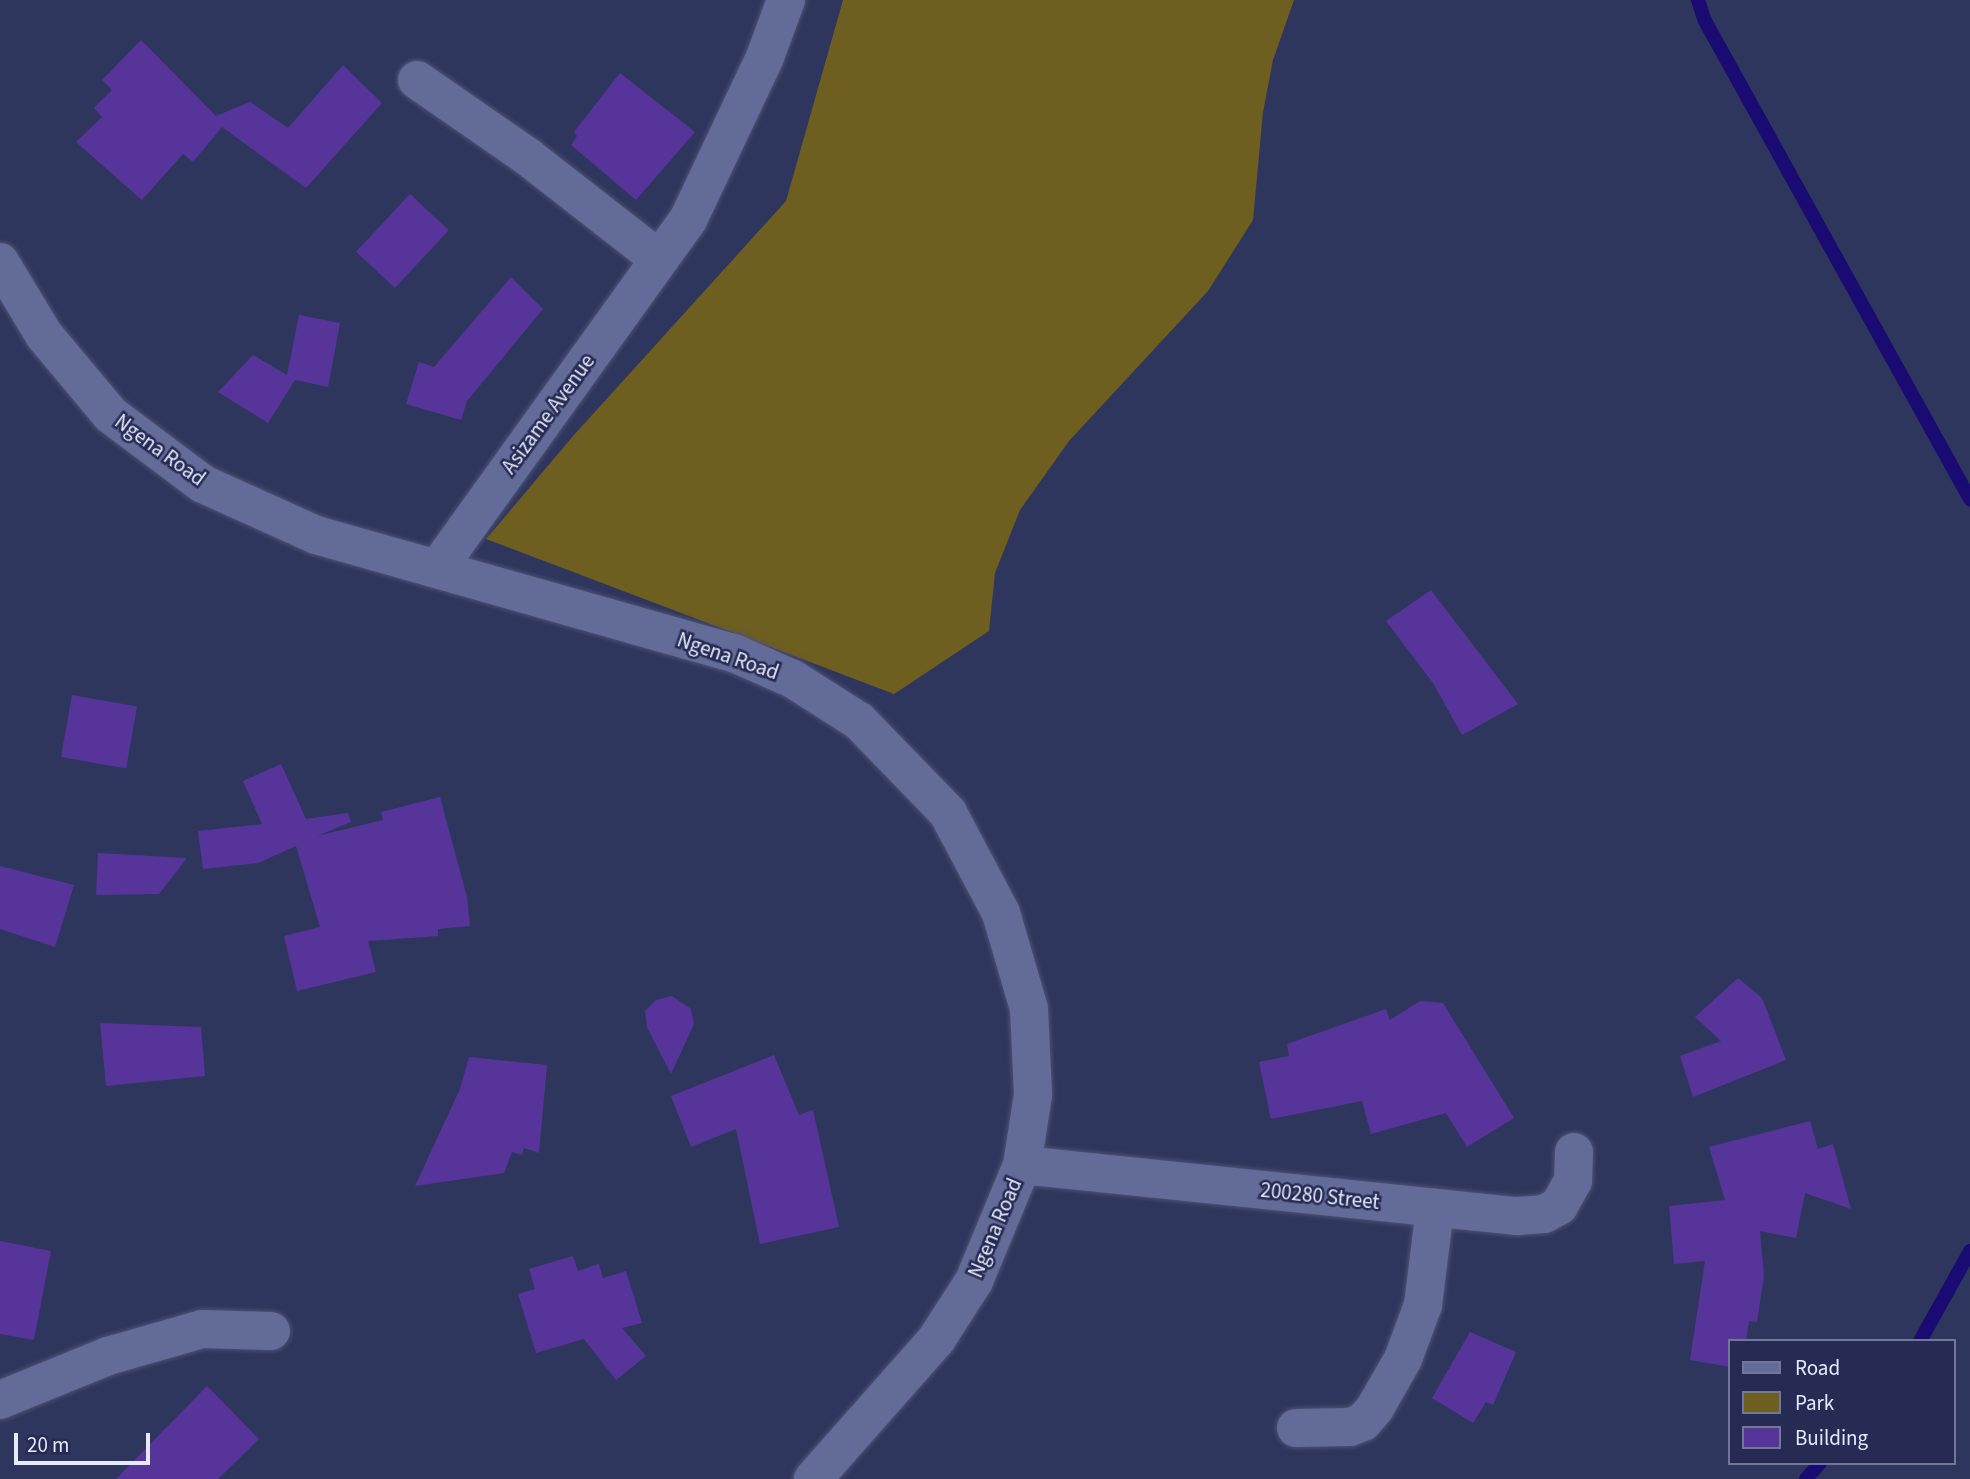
<!DOCTYPE html>
<html>
<head>
<meta charset="utf-8">
<style>
	body { margin:0 }
	#map { position:relative; width:1970px; height:1479px; overflow:hidden; background:#2f365e; font-family:"Source Sans 3",sans-serif }
	div>[style] { position:absolute }
	[style*='--x'] { left:calc(var(--x)*1px); top:calc(var(--y)*1px); width:calc(var(--w)*1px); rotate:calc(var(--a)*1deg) }
	.green>* { inset:0; background:#6e5e20 }
	.stream>* { height:14px; margin:-7px; padding:0 7px; transform-origin:7px; border-radius:7px; background:#1a0b72 }
	.building>* { inset:0; background:#57349a; transform-origin:0 0 }
	.roads { filter:drop-shadow(0 0 2px #4d5273) drop-shadow(0 0 2px #4d5273) }
	.minor>* { height:38px; margin:-19px; padding:0 19px; transform-origin:19px; border-radius:19px; background:#636c98 }
	span { translate:-50% -50%; white-space:nowrap; text-align:center; line-height:1.15; -webkit-text-stroke:5px #252b52; paint-order:stroke }
	.street-label { font-size:21px; color:#e5eafe }
	.legend { position:absolute; left:1728px; top:1339px; width:228px; height:126px; box-sizing:border-box; background:#252b52; border:2px solid #727797; margin:0; padding:9px 12px; list-style:none; font-size:21px; color:#e5eafe }
	.legend li { display:flex; align-items:center; gap:14px; height:35px }
	.legend b { width:35px; border:2px solid #727797 }
	.scale { position:absolute; left:14px; top:1433px; width:136px; height:32px; box-sizing:border-box; border:4px solid #e5eafe; border-top:0; padding-left:9px; font-size:21px; line-height:24px; white-space:nowrap; color:#e5eafe; -webkit-text-stroke:5px #252b52; paint-order:stroke }
</style>
</head>
<body>
<div id="map">
	<div class="green">
		<i style="clip-path:polygon(843px 0,1294px 0,1273px 60px,1263px 112px,1253px 220px,1208px 291px,1069px 441px,1020px 510px,995px 573px,989px 631px,894px 694px,486px 539px,574px 435px,786px 201px)"></i>
	</div>
	<div class="stream">
		<i style="--x:1698;--y:0;--w:22;--a:72"></i>
		<i style="--x:1705;--y:21;--w:547;--a:61"></i>
		<i style="--x:1920;--y:1341;--w:103;--a:-60.9"></i>
		<i style="--x:1806;--y:1479;--w:21;--a:-49"></i>
	</div>
	<div class="building">
		<i style="clip-path:polygon(141px 40px,216px 116px,250px 102px,288px 128px,343px 65px,382px 103px,306px 188px,222px 127px,193px 162px,183px 154px,142px 200px,76px 142px,102px 117px,94px 108px,112px 90px,102px 80px)"></i>
		<i style="clip-path:polygon(620px 73px,695px 132px,636px 200px,571px 145px,577px 136px,574px 132px)"></i>
		<i style="left:410px;top:194px;width:53px;height:79px;rotate:43deg"></i>
		<i style="clip-path:polygon(511px 277px,543px 309px,467px 401px,461px 420px,406px 404px,419px 362px,434px 367px)"></i>
		<i style="clip-path:polygon(299px 315px,340px 323px,328px 387px,295px 380px,268px 423px,218px 392px,253px 355px,287px 375px)"></i>
		<i style="clip-path:polygon(1431px 590px,1518px 704px,1462px 735px,1433px 683px,1386px 621px)"></i>
		<i style="left:72px;top:695px;width:66px;height:63px;rotate:10deg"></i>
		<i style="clip-path:polygon(281px 764px,306px 819px,348px 813px,351px 822px,317px 836px,383px 820px,381px 812px,440px 797px,467px 897px,470px 926px,438px 929px,438px 936px,368px 941px,376px 972px,297px 991px,284px 936px,320px 927px,296px 846px,258px 863px,203px 869px,198px 831px,262px 824px,243px 781px)"></i>
		<i style="clip-path:polygon(98px 853px,187px 858px,159px 894px,96px 895px)"></i>
		<i style="clip-path:polygon(0 866px,74px 885px,55px 947px,0 929px)"></i>
		<i style="clip-path:polygon(1738px 978px,1762px 998px,1786px 1060px,1693px 1097px,1680px 1056px,1721px 1041px,1695px 1017px)"></i>
		<i style="clip-path:polygon(672px 996px,691px 1009px,694px 1024px,671px 1074px,647px 1027px,645px 1011px,656px 1000px)"></i>
		<i style="clip-path:polygon(1420px 1001px,1443px 1003px,1514px 1118px,1467px 1147px,1446px 1113px,1371px 1134px,1362px 1101px,1271px 1119px,1259px 1062px,1289px 1056px,1287px 1044px,1386px 1009px,1390px 1020px)"></i>
		<i style="clip-path:polygon(100px 1023px,201px 1027px,205px 1076px,106px 1086px)"></i>
		<i style="clip-path:polygon(774px 1055px,799px 1115px,813px 1110px,839px 1227px,760px 1244px,736px 1129px,691px 1147px,671px 1096px)"></i>
		<i style="clip-path:polygon(469px 1057px,547px 1065px,539px 1153px,524px 1148px,522px 1155px,512px 1152px,504px 1173px,415px 1186px,460px 1089px)"></i>
		<i style="clip-path:polygon(1810px 1121px,1818px 1149px,1833px 1144px,1851px 1209px,1805px 1193px,1796px 1238px,1760px 1231px,1764px 1276px,1757px 1322px,1749px 1321px,1746px 1341px,1730px 1341px,1730px 1367px,1690px 1360px,1705px 1261px,1674px 1264px,1669px 1206px,1725px 1200px,1709px 1147px)"></i>
		<i style="clip-path:polygon(0 1241px,51px 1251px,34px 1340px,0 1334px)"></i>
		<i style="clip-path:polygon(573px 1256px,578px 1271px,599px 1264px,603px 1278px,626px 1271px,642px 1323px,622px 1328px,646px 1356px,616px 1380px,584px 1339px,536px 1353px,518px 1294px,535px 1289px,529px 1269px)"></i>
		<i style="clip-path:polygon(1470px 1332px,1516px 1352px,1493px 1405px,1486px 1402px,1473px 1423px,1432px 1398px)"></i>
		<i style="clip-path:polygon(207px 1386px,259px 1439px,218px 1479px,116px 1479px)"></i>
	</div>
	<div class="roads">
		<div class="minor">
			<i style="--x:417;--y:80;--w:135;--a:34.7"></i>
			<i style="--x:528;--y:157;--w:166;--a:37.9"></i>
			<i style="--x:0;--y:262;--w:85;--a:58.9"></i>
			<i style="--x:44;--y:335;--w:104;--a:50.1"></i>
			<i style="--x:111;--y:415;--w:115;--a:36.9"></i>
			<i style="--x:203;--y:484;--w:124;--a:24.3"></i>
			<i style="--x:316;--y:535;--w:434;--a:15.8"></i>
			<i style="--x:734;--y:653;--w:64;--a:23.8"></i>
			<i style="--x:793;--y:679;--w:78;--a:32.5"></i>
			<i style="--x:859;--y:721;--w:128;--a:45.9"></i>
			<i style="--x:948;--y:813;--w:113;--a:62.1"></i>
			<i style="--x:1001;--y:913;--w:100;--a:73.7"></i>
			<i style="--x:1029;--y:1009;--w:86;--a:87.3"></i>
			<i style="--x:1033;--y:1095;--w:71;--a:98.9"></i>
			<i style="--x:1022;--y:1165;--w:126;--a:112.5"></i>
			<i style="--x:974;--y:1281;--w:70;--a:122.8"></i>
			<i style="--x:936;--y:1340;--w:186;--a:131.5"></i>
			<i style="--x:437;--y:569;--w:430;--a:-54.3"></i>
			<i style="--x:688;--y:220;--w:180;--a:-64.7"></i>
			<i style="--x:765;--y:57;--w:61;--a:-69.8"></i>
			<i style="--x:1022;--y:1165;--w:498;--a:5.9"></i>
			<i style="--x:1517;--y:1216;--w:27;--a:-4"></i>
			<i style="--x:1544;--y:1214;--w:17;--a:-28"></i>
			<i style="--x:1559;--y:1206;--w:29;--a:-61"></i>
			<i style="--x:1573;--y:1181;--w:29;--a:-88"></i>
			<i style="--x:0;--y:1400;--w:117;--a:-22.2"></i>
			<i style="--x:108;--y:1356;--w:98;--a:-16"></i>
			<i style="--x:202;--y:1329;--w:69;--a:1.7"></i>
			<i style="--x:1296;--y:1428;--w:54;--a:-1.1"></i>
			<i style="--x:1350;--y:1427;--w:14;--a:-21"></i>
			<i style="--x:1363;--y:1422;--w:18;--a:-49"></i>
			<i style="--x:1375;--y:1408;--w:56;--a:-60.3"></i>
			<i style="--x:1403;--y:1359;--w:58;--a:-69.7"></i>
			<i style="--x:1423;--y:1305;--w:98;--a:-82.9"></i>
		</div>
	</div>
	<div class="street-label">
		<span style="left:548px;top:414px;rotate:-54deg">Asizame Avenue</span>
		<span style="left:160px;top:450px;rotate:36deg">Ngena Road</span>
		<span style="left:728px;top:656px;rotate:19deg">Ngena Road</span>
		<span style="left:1320px;top:1196px;rotate:6deg">200280 Street</span>
		<span style="left:995px;top:1228px;rotate:-67deg">Ngena Road</span>
	</div>
	<ul class="legend">
	<li><b style="height:9px;background:#636c98"></b>Road</li>
	<li><b style="height:19px;background:#6e5e20"></b>Park</li>
	<li><b style="height:19px;background:#57349a"></b>Building</li>
	</ul>
	<div class="scale">20 m</div>
</div>
</body>
</html>
